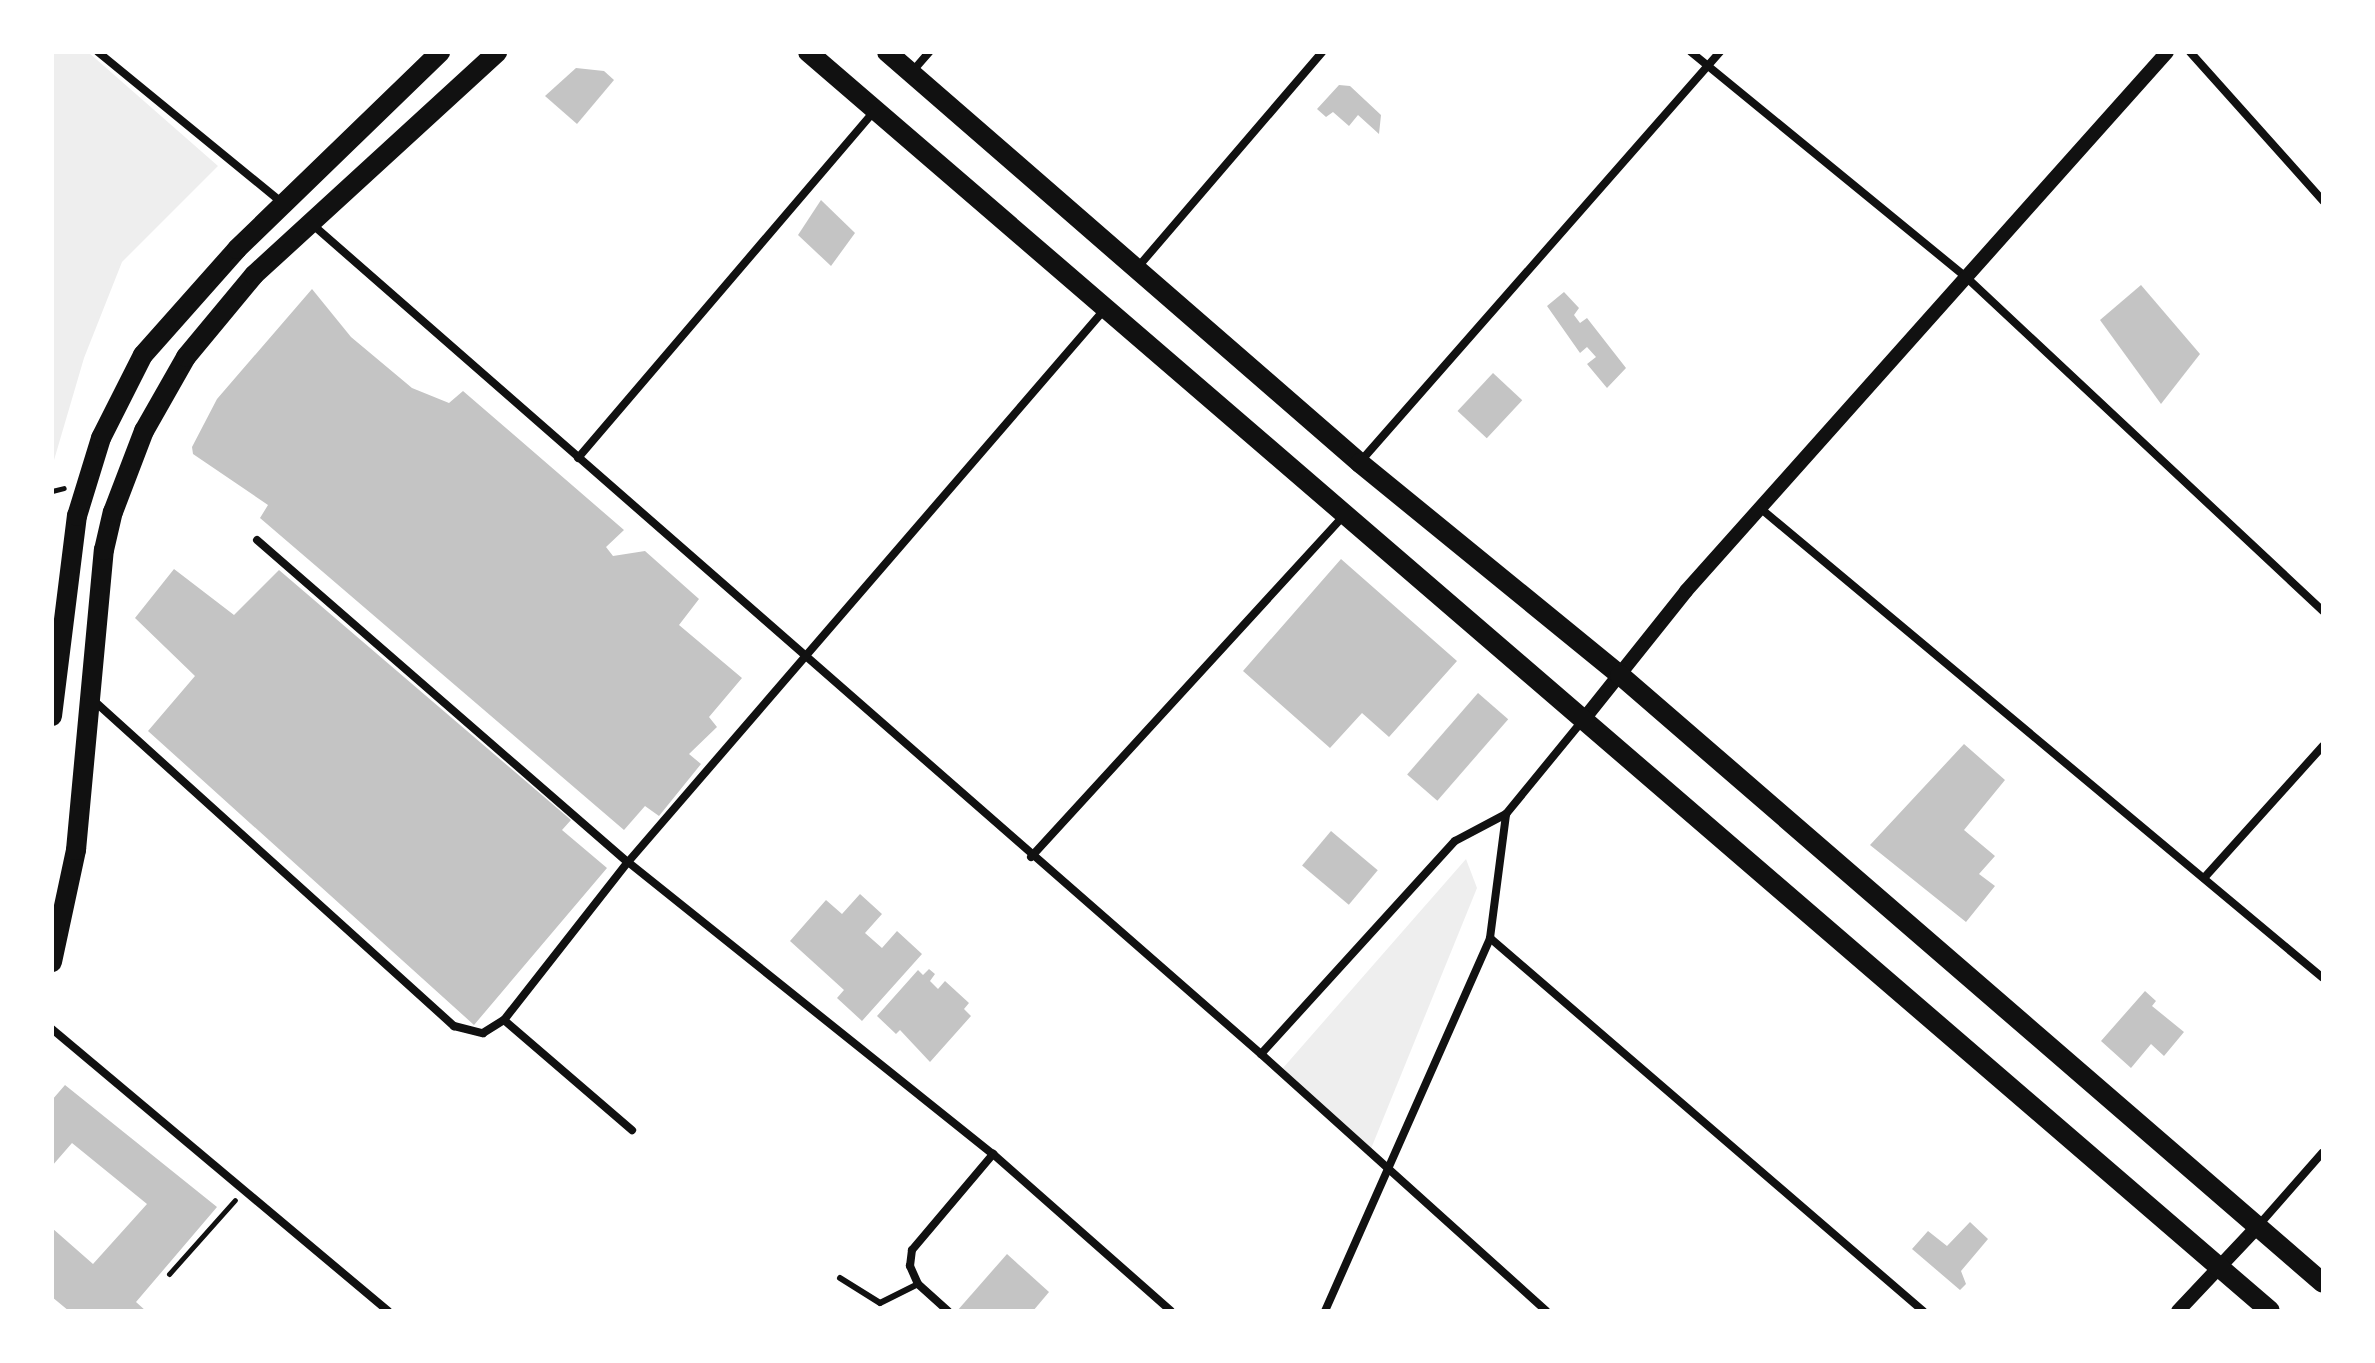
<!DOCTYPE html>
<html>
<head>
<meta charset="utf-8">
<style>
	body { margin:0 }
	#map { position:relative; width:2375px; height:1363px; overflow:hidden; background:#fff; font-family:"Fira Sans",sans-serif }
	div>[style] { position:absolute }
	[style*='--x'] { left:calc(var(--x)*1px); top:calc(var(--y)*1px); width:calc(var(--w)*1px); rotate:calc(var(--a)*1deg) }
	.green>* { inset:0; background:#eee }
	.building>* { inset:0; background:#c4c4c4; transform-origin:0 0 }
	.path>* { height:5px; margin:-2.5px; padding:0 2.5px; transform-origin:2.5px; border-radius:2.5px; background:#111 }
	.service>* { height:6px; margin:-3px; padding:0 3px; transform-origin:3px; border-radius:3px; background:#111 }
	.minor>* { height:8px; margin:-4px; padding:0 4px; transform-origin:4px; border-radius:4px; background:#111 }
	.tertiary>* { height:14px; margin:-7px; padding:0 7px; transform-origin:7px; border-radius:7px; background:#111 }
	.primary>* { height:20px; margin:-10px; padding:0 10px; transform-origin:10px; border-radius:10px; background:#111 }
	span { translate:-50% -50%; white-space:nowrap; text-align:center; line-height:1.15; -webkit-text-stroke:6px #fff; paint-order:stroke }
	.frame { position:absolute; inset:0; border:54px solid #fff; pointer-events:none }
</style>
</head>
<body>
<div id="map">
	<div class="green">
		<i style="clip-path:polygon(52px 52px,88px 52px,218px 166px,122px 262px,84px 358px,52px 467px)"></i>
		<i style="clip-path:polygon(1466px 859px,1477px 888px,1368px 1156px,1283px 1068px)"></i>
	</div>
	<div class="building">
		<i style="clip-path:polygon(576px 68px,604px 71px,614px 80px,577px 124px,545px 96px)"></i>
		<i style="clip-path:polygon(1339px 85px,1350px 86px,1381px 115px,1379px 134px,1358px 115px,1349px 126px,1333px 112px,1326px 117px,1317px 109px)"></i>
		<i style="clip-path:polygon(821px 200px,855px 233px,831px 266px,798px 235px)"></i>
		<i style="clip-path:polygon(2141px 285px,2200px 354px,2161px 404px,2100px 320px)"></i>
		<i style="clip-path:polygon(312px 289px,351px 337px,412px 388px,449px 403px,463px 391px,624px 530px,606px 547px,613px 556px,645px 551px,699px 599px,679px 625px,742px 678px,709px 717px,717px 727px,689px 754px,701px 764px,659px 816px,645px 806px,624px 830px,260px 518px,268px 505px,193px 454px,192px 447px,217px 399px)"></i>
		<i style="clip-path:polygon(1564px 292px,1579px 308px,1574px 315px,1580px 323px,1587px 318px,1626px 368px,1607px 388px,1587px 364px,1596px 357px,1587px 347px,1580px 353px,1547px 306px)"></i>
		<i style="left:1493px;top:373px;width:40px;height:52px;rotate:43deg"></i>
		<i style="clip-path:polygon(1341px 559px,1457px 661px,1389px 737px,1362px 713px,1330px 748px,1243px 671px)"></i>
		<i style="clip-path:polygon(174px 569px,234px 615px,279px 570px,571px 820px,562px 830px,607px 868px,474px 1025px,148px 731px,195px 676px,135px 618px)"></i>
		<i style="left:1478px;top:693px;width:40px;height:108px;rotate:41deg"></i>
		<i style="clip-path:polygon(1964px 744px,2005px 780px,1964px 830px,1995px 856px,1979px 874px,1995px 886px,1966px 922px,1870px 845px)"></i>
		<i style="left:1331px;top:831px;width:61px;height:45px;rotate:40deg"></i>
		<i style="clip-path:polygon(860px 894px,882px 914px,865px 933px,882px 948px,897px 931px,922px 954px,862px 1021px,837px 998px,844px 990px,790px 941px,826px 900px,842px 914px)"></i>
		<i style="clip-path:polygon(929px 969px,935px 974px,930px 981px,938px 989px,945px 981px,969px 1003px,964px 1009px,971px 1016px,930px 1062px,900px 1030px,896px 1034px,877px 1016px,918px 970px,923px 975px)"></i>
		<i style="clip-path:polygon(2145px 991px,2156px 1001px,2152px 1006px,2184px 1032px,2164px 1056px,2151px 1044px,2131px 1068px,2101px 1041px)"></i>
		<i style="clip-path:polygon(65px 1085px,217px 1207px,136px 1302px,146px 1311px,69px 1311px,52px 1297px,52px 1228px,93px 1264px,147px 1204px,72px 1143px,52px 1166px,52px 1100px)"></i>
		<i style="clip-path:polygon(1970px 1222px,1988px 1239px,1961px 1271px,1966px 1284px,1960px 1290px,1912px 1249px,1928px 1231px,1947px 1246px)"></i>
		<i style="clip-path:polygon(1007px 1254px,1049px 1292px,1033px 1311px,957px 1311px)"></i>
	</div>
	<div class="path">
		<i style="--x:52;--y:491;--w:12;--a:-14"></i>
		<i style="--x:169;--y:1274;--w:99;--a:-48.3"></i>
	</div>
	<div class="service">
		<i style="--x:840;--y:1278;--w:47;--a:32"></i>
		<i style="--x:880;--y:1303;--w:42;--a:-26.6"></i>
	</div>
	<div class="minor">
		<i style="--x:98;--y:52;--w:237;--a:39.3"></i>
		<i style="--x:1691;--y:52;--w:355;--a:39.3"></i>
		<i style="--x:1966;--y:277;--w:489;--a:43.1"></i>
		<i style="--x:2190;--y:52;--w:200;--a:48.2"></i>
		<i style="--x:911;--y:73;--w:28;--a:-49"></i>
		<i style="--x:313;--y:225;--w:1259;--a:41.17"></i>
		<i style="--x:1261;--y:1054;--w:384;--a:42"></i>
		<i style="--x:1138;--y:267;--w:283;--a:-49.4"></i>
		<i style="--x:578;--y:458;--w:455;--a:-49.5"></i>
		<i style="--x:1360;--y:462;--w:546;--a:-48.72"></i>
		<i style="--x:1760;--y:508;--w:733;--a:39.86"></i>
		<i style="--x:257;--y:540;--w:491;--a:41"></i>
		<i style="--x:628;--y:862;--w:467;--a:38.7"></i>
		<i style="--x:993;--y:1154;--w:237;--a:41.4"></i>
		<i style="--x:92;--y:699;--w:488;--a:42.1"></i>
		<i style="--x:454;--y:1026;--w:30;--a:14"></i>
		<i style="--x:483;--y:1033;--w:25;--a:-32"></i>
		<i style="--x:504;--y:1020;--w:201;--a:-51.9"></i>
		<i style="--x:628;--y:862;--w:730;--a:-49.22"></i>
		<i style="--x:1031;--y:857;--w:463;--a:-47.5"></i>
		<i style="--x:2204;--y:878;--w:178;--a:-48"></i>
		<i style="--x:1490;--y:938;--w:572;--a:40.74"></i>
		<i style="--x:504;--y:1020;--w:169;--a:40.7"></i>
		<i style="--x:52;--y:1029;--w:439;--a:40"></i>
		<i style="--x:1261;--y:1054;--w:288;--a:-47.7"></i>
		<i style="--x:1455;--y:841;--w:58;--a:-27.9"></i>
		<i style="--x:2258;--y:1226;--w:98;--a:-48.7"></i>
		<i style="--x:948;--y:1311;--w:40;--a:-138"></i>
		<i style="--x:918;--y:1284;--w:20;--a:-114"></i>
		<i style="--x:910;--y:1266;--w:16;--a:-83"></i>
		<i style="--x:912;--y:1250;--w:126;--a:-49.8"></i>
		<i style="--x:1325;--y:1311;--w:408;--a:-66.1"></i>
		<i style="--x:1490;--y:938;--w:125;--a:-82.6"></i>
		<i style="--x:1506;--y:814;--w:122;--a:-50.7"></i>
	</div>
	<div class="tertiary">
		<i style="--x:1584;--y:719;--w:164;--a:-51.4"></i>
		<i style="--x:1686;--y:591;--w:722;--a:-48.25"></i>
		<i style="--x:2178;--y:1311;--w:117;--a:-46.7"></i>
	</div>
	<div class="primary">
		<i style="--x:808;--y:52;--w:1929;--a:40.73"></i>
		<i style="--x:887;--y:52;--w:627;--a:40.99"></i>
		<i style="--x:1360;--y:463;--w:335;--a:39.2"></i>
		<i style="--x:1620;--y:675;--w:929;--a:40.86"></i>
		<i style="--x:52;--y:716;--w:202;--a:-82.9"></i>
		<i style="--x:77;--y:516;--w:82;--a:-72.9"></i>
		<i style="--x:101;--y:438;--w:93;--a:-63.2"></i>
		<i style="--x:143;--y:355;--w:142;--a:-48.4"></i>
		<i style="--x:237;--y:249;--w:283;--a:-44.1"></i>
		<i style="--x:52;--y:962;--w:115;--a:-77.9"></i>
		<i style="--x:76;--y:850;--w:301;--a:-84.7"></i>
		<i style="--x:104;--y:550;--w:39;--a:-77"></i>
		<i style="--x:113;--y:512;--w:87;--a:-69.1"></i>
		<i style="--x:144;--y:431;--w:85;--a:-60.4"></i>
		<i style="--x:186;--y:357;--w:107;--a:-50.3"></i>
		<i style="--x:254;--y:275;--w:330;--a:-42.5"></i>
	</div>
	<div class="frame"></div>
</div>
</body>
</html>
